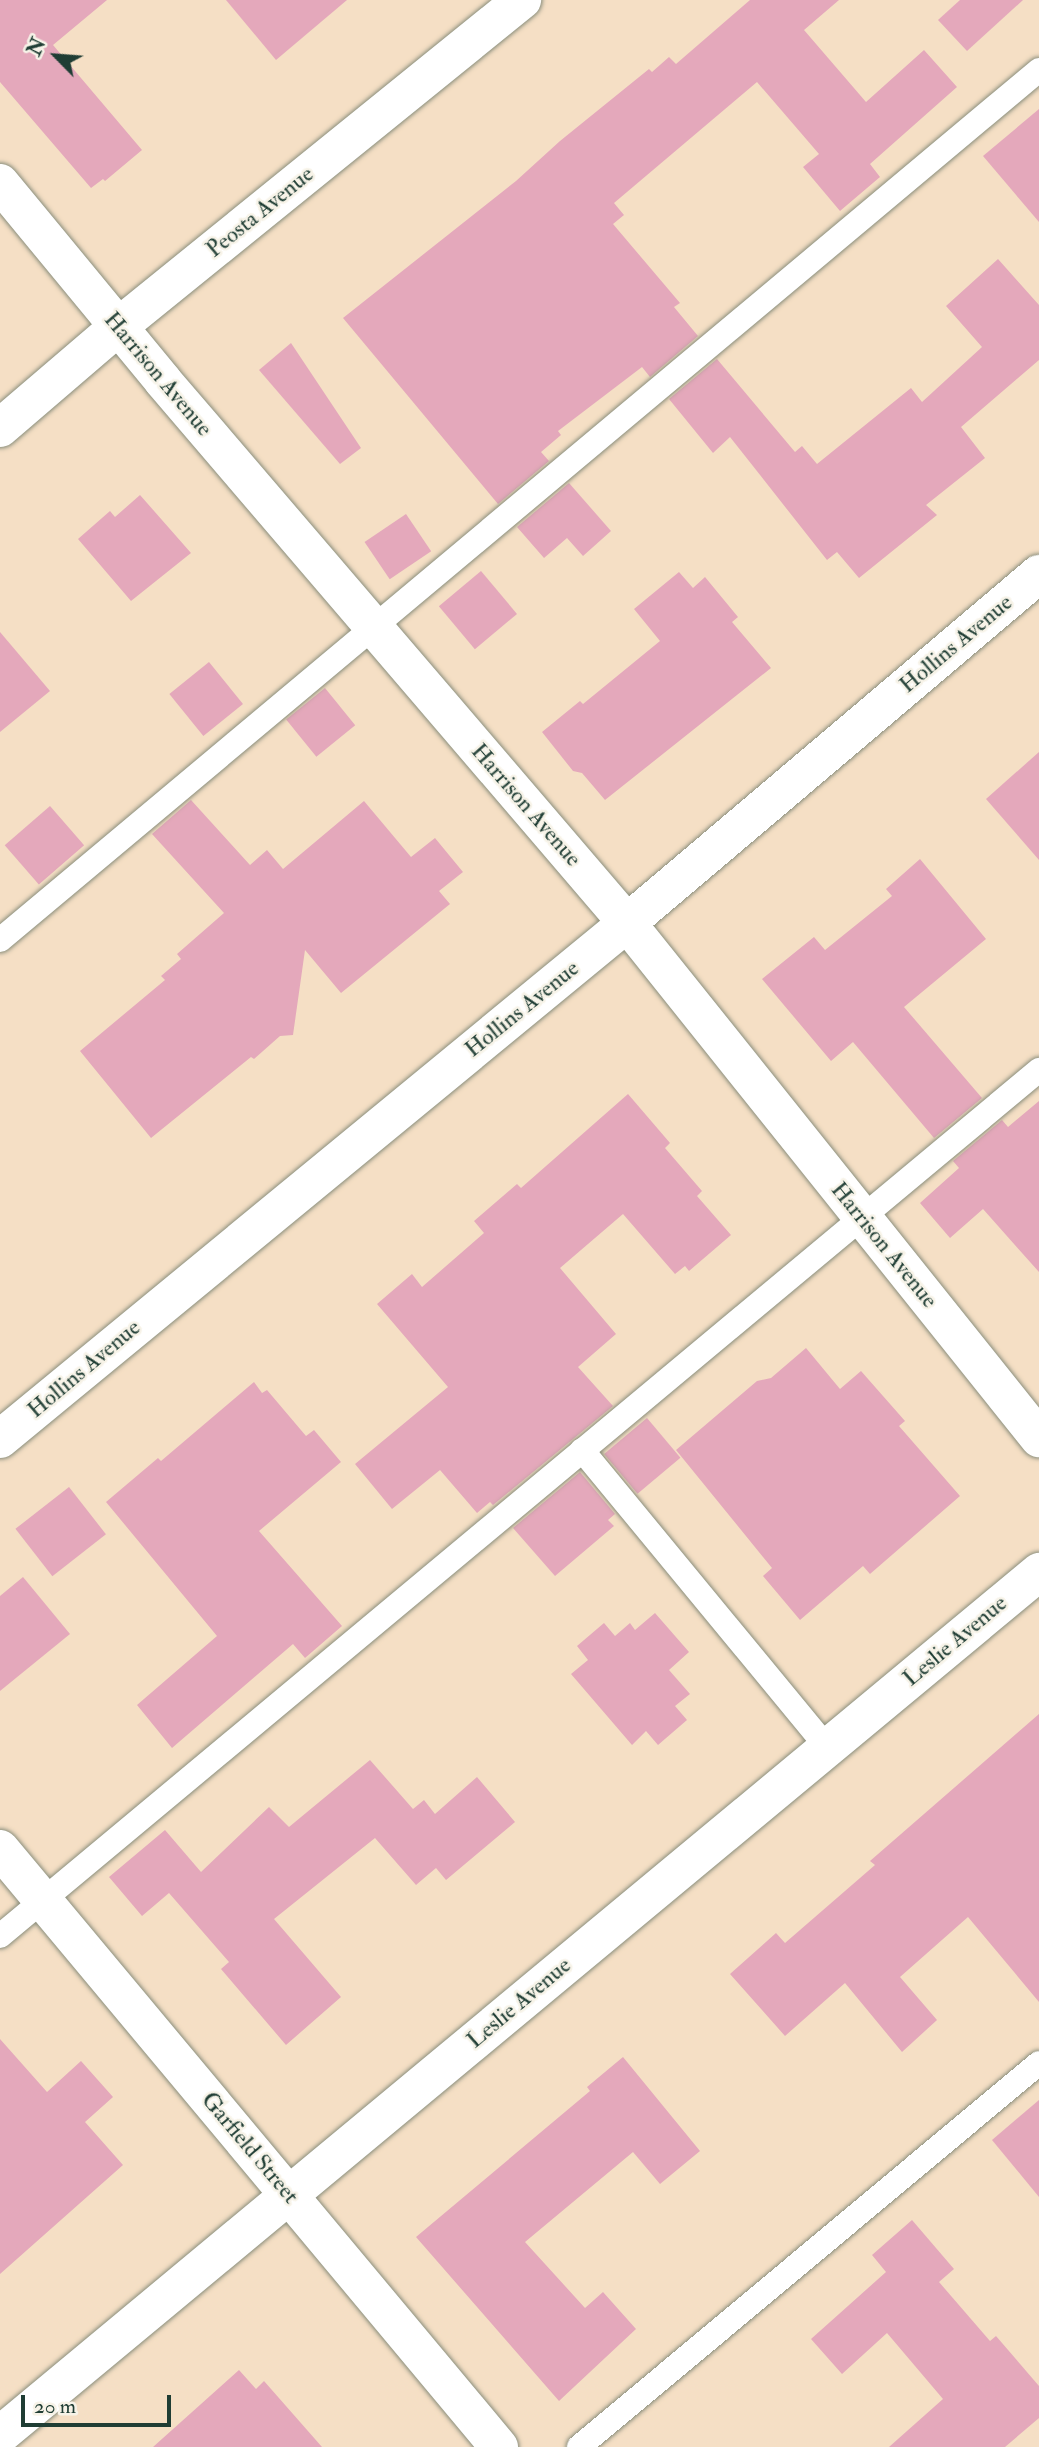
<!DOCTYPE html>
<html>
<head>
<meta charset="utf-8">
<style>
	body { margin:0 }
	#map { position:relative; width:1039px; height:2447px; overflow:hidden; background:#f5dfc5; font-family:"IM FELL Double Pica",serif }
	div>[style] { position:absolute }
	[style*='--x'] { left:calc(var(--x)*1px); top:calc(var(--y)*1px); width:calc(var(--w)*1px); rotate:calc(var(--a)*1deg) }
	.building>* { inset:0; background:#e4a8bb; transform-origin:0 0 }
	.roads { filter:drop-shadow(0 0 2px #8a8e7c) drop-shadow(0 0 2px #8a8e7c) }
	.service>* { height:24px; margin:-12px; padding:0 12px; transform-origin:12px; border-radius:12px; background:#fff }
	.minor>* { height:38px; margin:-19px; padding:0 19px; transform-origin:19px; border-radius:19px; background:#fff }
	span { translate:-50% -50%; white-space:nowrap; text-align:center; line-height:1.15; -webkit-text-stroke:5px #f7f3e8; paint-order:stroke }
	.street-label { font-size:23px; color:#1f3d34 }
	.north { position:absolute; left:21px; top:21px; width:70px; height:70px; -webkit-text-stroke:5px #f7f3e8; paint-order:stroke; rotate:295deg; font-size:19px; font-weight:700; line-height:28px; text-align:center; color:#1f3d34 }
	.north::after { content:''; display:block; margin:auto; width:24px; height:32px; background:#1f3d34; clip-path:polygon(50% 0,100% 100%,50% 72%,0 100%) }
	.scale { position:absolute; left:21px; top:2395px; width:150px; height:32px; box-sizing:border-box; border:4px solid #1f3d34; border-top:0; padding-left:9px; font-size:21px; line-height:24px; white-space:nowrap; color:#1f3d34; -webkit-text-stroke:5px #f7f3e8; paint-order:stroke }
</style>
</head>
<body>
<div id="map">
	<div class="building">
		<i style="clip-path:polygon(0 0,107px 0,53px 45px,142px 150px,105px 181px,103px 179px,91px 188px,0 82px)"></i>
		<i style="clip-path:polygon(226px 0,347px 0,276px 60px)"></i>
		<i style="clip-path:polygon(750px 0,839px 0,804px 30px,866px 102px,924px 50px,957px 87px,870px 164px,880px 177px,840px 211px,803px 167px,819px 154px,757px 82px,614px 203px,624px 215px,613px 224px,680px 303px,674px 307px,698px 336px,650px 377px,642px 367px,558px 431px,561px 435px,541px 452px,549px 461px,498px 504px,343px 318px,516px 181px,560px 141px,649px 69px,652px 72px,669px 57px,676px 64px)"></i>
		<i style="clip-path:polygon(960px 0,1023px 0,967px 51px,938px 20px)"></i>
		<i style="clip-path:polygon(1039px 109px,1039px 222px,983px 156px)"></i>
		<i style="clip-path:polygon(998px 259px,1039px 305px,1039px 360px,961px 427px,985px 458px,926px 505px,937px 515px,859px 578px,837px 552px,827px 560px,730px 437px,713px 453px,669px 399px,717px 359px,795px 452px,802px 446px,817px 464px,911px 388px,922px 402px,982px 347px,946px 306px)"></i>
		<i style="clip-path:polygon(291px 343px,361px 448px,340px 464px,259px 370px)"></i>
		<i style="clip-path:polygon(569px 483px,611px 531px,583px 556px,567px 538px,544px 558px,517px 527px)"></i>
		<i style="clip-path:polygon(140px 495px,191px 553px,131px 601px,78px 539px,110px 511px,115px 517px)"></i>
		<i style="left:406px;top:514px;width:45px;height:50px;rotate:56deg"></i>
		<i style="left:481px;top:571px;width:56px;height:55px;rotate:50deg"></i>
		<i style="clip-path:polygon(679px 572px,693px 588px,705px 577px,738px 617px,732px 622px,771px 668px,605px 800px,582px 773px,573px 771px,542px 732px,580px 701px,583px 704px,660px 641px,634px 609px)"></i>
		<i style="clip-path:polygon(0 632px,50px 691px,0 732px)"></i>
		<i style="left:209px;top:662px;width:54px;height:51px;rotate:51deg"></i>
		<i style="left:325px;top:688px;width:48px;height:50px;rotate:51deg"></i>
		<i style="clip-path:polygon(1039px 752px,1039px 860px,986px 799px)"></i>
		<i style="clip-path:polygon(191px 800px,250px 865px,267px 850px,283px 869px,364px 801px,411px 857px,435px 838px,463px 872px,439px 891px,450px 904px,341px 993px,305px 950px,293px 1035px,280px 1036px,254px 1059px,251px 1057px,151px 1138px,80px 1051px,165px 980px,161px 976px,181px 959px,177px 954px,224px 913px,152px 834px)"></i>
		<i style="left:50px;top:806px;width:52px;height:60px;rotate:49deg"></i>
		<i style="clip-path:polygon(920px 859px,986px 939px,904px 1007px,982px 1098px,934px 1138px,853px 1042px,831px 1061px,762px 979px,814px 937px,825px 950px,892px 896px,886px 889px)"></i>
		<i style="clip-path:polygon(628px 1094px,670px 1143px,665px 1148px,702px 1191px,697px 1196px,731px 1235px,689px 1271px,685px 1266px,675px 1274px,623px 1214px,560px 1268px,616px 1334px,578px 1367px,613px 1406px,493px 1505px,490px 1502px,477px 1513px,440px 1470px,392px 1509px,355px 1464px,448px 1387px,377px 1304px,412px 1274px,422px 1287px,484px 1233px,474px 1221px,517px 1184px,521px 1188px)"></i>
		<i style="clip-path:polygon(1039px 1101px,1039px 1272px,983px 1209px,950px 1238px,920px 1203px,959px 1168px,953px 1161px,1002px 1120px,1008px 1127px)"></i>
		<i style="clip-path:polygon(806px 1348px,840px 1389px,861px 1371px,905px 1421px,899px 1426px,960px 1496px,870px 1574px,863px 1566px,800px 1620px,763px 1576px,772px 1568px,676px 1450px,757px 1381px,771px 1378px)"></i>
		<i style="clip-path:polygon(254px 1382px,262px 1393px,267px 1390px,306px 1436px,314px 1430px,341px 1462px,259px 1531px,342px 1626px,305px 1658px,293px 1644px,172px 1748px,137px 1705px,217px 1636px,106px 1502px,158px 1458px,161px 1461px)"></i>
		<i style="left:647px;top:1418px;width:52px;height:56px;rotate:50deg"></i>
		<i style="clip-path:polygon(580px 1472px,615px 1514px,608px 1520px,614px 1526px,555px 1576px,513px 1528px)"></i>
		<i style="left:69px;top:1487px;width:60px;height:68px;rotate:52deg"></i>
		<i style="clip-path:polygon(23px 1577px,70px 1634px,0 1691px,0 1596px)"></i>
		<i style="clip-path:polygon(655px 1613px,689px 1652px,669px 1670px,690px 1694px,675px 1706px,687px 1720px,658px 1745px,646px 1731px,632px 1745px,571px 1674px,588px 1660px,577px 1646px,604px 1623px,615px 1636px,630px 1623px,635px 1630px)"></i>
		<i style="clip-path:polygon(1039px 1714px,1039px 2002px,968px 1917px,900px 1977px,937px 2020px,902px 2052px,845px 1983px,785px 2036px,730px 1974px,776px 1933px,785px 1943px,875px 1865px,870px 1861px)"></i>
		<i style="clip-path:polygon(370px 1760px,413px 1809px,424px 1800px,435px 1814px,477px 1777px,515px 1822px,446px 1880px,436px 1868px,416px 1885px,375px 1838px,274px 1919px,341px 1997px,286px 2045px,221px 1969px,229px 1962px,169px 1893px,142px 1916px,109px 1877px,165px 1830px,201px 1872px,269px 1807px,289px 1827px)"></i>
		<i style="clip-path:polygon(0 2039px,47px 2092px,81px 2061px,113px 2097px,85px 2122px,123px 2165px,0 2274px)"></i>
		<i style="clip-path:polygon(623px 2057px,700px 2151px,660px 2184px,633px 2152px,525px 2242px,585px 2308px,603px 2292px,636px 2329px,559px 2401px,416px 2237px,590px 2091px,587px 2087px)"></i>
		<i style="clip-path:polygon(1039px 2100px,1039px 2197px,992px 2140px)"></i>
		<i style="clip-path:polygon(912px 2220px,954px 2269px,939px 2282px,990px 2341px,996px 2336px,1039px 2386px,1039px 2418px,1005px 2447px,889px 2447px,943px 2399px,887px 2333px,842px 2374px,811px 2339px,886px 2272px,872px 2255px)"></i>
		<i style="clip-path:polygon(239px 2370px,256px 2389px,264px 2381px,322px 2447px,153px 2447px)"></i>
	</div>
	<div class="roads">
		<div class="service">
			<i style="--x:0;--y:940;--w:1355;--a:-39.94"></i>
			<i style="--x:582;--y:1450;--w:385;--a:50.5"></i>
			<i style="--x:0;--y:1936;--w:1353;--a:-39.81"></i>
			<i style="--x:579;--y:2447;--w:599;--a:-39.85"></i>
		</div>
		<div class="minor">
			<i style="--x:0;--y:183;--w:256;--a:50.5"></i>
			<i style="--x:163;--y:381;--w:713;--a:49.43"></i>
			<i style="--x:627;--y:923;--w:660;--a:51.34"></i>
			<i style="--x:0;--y:428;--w:155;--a:-40.6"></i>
			<i style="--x:118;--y:327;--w:520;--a:-38.99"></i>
			<i style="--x:0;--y:1439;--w:812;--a:-39.45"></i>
			<i style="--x:627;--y:923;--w:540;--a:-40.27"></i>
			<i style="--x:0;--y:1849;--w:779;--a:50.16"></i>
			<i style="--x:0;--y:2435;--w:1351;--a:-39.71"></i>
		</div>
	</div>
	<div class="street-label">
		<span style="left:260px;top:212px;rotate:-39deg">Peosta Avenue</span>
		<span style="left:158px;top:374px;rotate:50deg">Harrison Avenue</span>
		<span style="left:956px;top:644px;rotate:-40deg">Hollins Avenue</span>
		<span style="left:526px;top:805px;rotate:49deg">Harrison Avenue</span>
		<span style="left:522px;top:1009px;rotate:-39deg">Hollins Avenue</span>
		<span style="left:884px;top:1245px;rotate:51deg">Harrison Avenue</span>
		<span style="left:84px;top:1369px;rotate:-40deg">Hollins Avenue</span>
		<span style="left:955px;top:1641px;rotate:-40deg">Leslie Avenue</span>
		<span style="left:519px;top:2003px;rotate:-40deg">Leslie Avenue</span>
		<span style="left:250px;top:2148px;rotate:50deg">Garfield Street</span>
	</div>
	<div class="north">N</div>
	<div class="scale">20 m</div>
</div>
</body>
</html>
